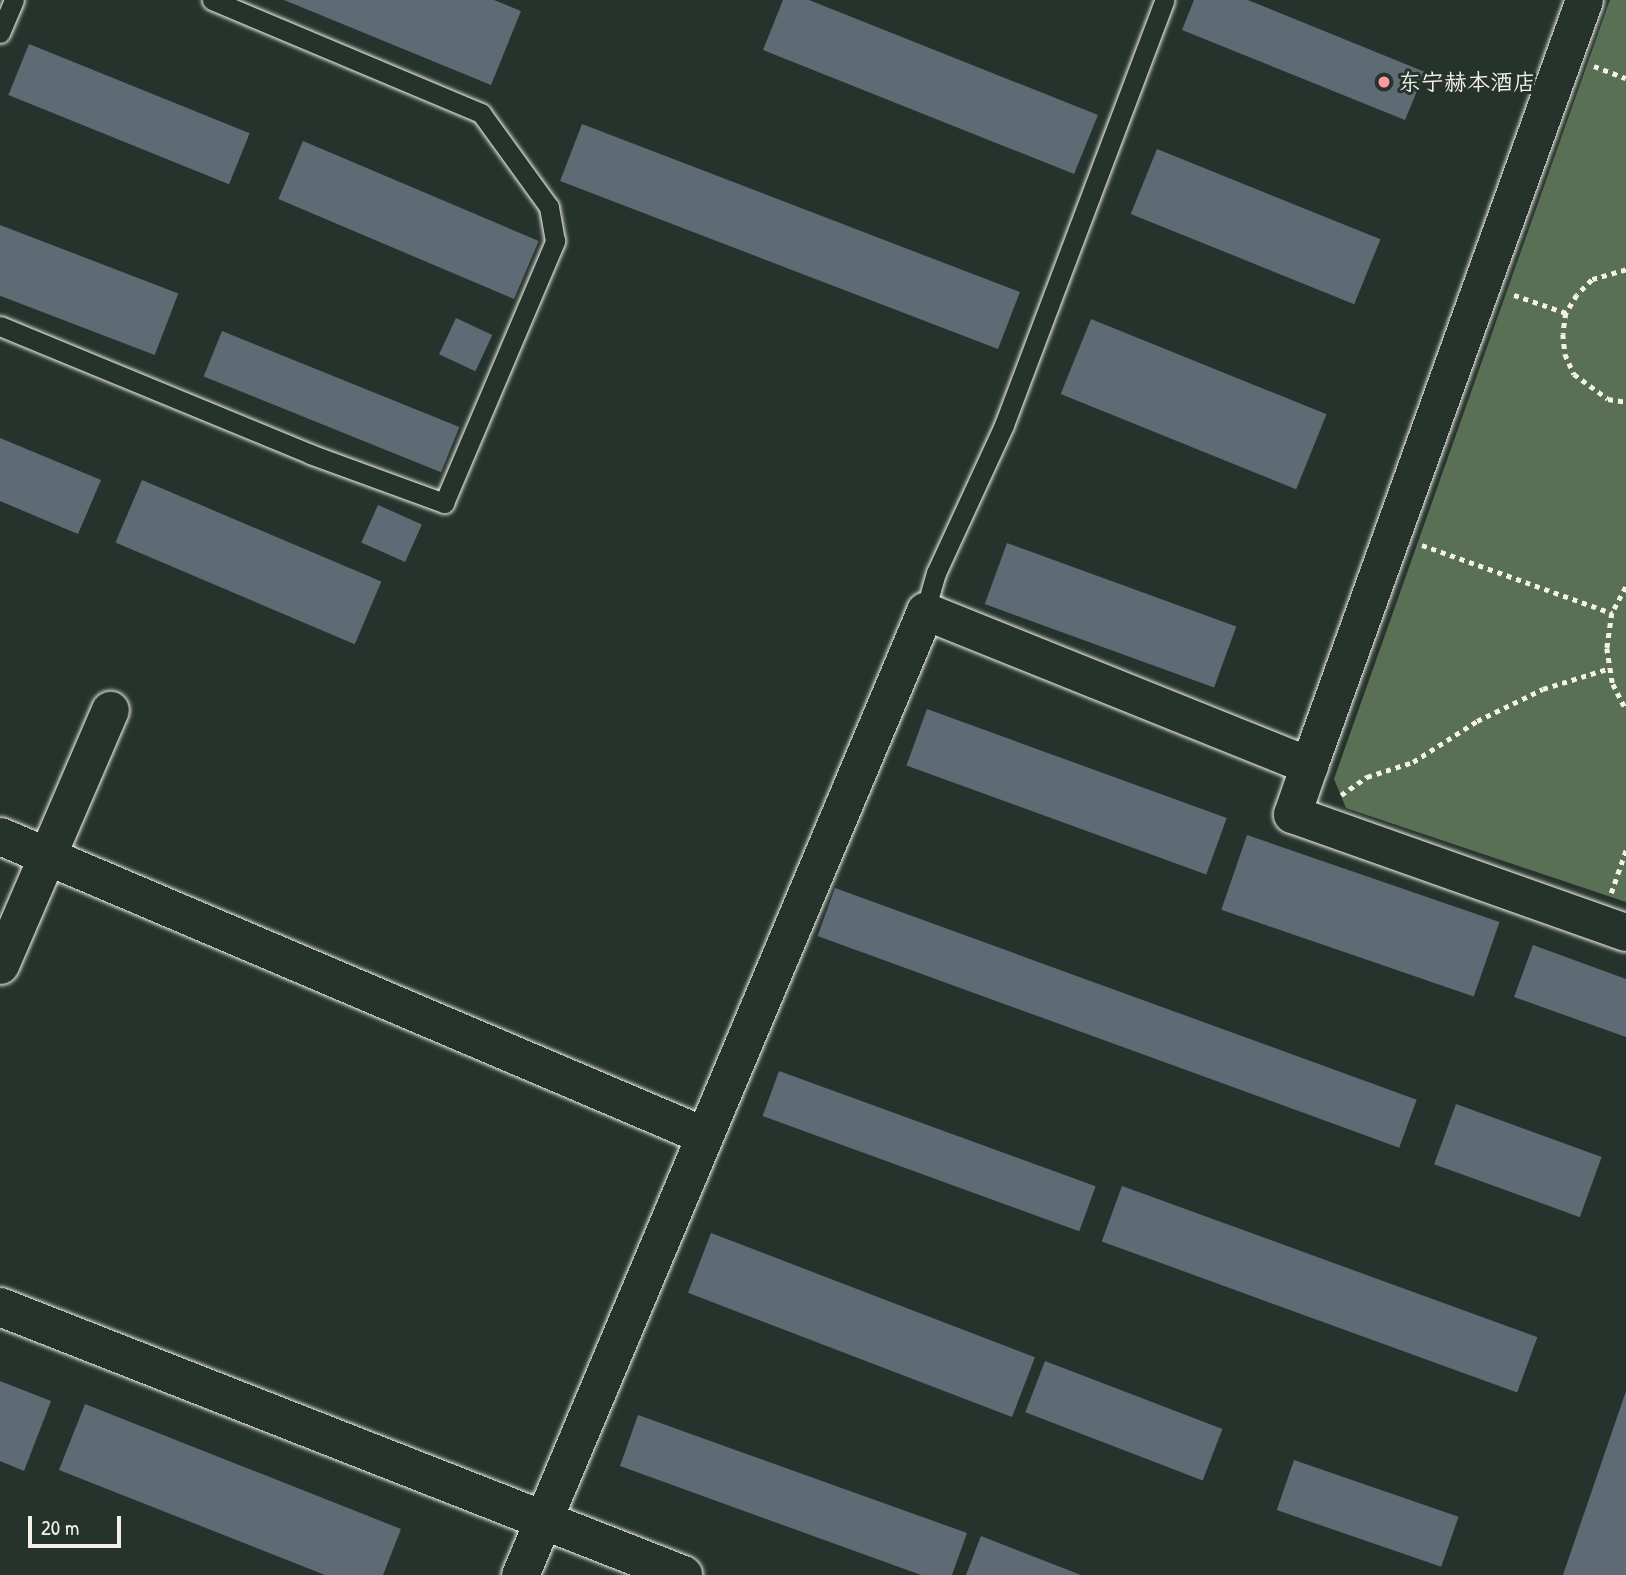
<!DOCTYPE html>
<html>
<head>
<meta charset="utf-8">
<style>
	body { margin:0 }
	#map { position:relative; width:1626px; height:1575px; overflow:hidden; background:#26332d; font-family:"Patrick Hand","LXGW WenKai TC",sans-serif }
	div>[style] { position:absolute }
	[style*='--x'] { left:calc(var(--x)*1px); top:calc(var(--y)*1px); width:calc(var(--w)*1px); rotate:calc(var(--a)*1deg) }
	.green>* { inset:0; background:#597055 }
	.building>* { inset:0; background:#5e6b74; transform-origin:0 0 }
	.path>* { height:4.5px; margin-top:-2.25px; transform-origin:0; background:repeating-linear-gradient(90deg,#f4f1e8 0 5px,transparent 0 10px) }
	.roads { filter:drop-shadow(0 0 2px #f4f1e8) drop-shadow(0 0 2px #f4f1e8) }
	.service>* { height:19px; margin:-9.5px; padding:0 9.5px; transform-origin:9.5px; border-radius:9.5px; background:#26332d }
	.minor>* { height:37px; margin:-18.5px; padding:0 18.5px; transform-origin:18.5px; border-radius:18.5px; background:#26332d }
	.tertiary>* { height:38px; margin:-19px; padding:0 19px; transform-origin:19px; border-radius:19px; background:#26332d }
	.dots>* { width:19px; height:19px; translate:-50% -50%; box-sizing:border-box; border:4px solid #26332d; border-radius:50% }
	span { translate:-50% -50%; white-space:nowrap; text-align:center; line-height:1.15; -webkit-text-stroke:6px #26332d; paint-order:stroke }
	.poi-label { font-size:23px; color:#f4f1e8 }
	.left { translate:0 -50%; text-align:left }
	.scale { position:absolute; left:28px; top:1516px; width:93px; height:32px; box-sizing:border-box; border:4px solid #f4f1e8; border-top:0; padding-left:9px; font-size:21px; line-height:24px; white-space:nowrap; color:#f4f1e8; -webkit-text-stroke:5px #26332d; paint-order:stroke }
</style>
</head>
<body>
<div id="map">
	<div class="green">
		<i style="clip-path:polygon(1610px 0,1626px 0,1626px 902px,1346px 808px,1334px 779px)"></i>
	</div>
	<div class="building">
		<i style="clip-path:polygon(284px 0,494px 0,521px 11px,491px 85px)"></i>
		<i style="clip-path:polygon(783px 0,809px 0,1098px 115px,1074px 174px,763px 50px)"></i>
		<i style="clip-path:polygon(1194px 0,1248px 0,1425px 72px,1405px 120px,1182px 30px)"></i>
		<i style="left:29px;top:44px;width:238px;height:55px;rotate:22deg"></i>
		<i style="left:582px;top:124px;width:469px;height:61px;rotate:21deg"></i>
		<i style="left:303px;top:141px;width:256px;height:63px;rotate:23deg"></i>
		<i style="left:1157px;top:149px;width:241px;height:70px;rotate:22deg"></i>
		<i style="left:0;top:225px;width:191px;height:66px;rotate:21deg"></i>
		<i style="left:456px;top:318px;width:40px;height:40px;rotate:25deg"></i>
		<i style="left:1091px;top:319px;width:254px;height:81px;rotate:22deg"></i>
		<i style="left:222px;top:331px;width:256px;height:49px;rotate:22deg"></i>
		<i style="clip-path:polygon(0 438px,101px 480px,78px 534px,0 501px)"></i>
		<i style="left:142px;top:480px;width:260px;height:68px;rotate:23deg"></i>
		<i style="left:378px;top:505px;width:48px;height:41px;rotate:24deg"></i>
		<i style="left:1007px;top:543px;width:244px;height:65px;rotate:20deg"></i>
		<i style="left:927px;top:709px;width:319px;height:60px;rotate:20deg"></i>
		<i style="left:1247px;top:835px;width:267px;height:79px;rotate:19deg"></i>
		<i style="left:835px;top:888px;width:619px;height:51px;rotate:20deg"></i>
		<i style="clip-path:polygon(1533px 945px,1626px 979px,1626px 1037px,1514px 997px)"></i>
		<i style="left:779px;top:1071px;width:337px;height:48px;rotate:20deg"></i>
		<i style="left:1456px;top:1104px;width:155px;height:64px;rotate:20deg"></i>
		<i style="left:1122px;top:1186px;width:442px;height:59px;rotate:20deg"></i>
		<i style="left:711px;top:1233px;width:347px;height:64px;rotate:21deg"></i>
		<i style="left:1045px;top:1361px;width:190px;height:55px;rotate:21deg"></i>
		<i style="clip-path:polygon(0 1381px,51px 1401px,24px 1471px,0 1461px)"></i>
		<i style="clip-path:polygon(1626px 1391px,1626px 1575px,1563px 1575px)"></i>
		<i style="clip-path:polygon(85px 1404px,401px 1529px,383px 1575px,325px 1575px,59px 1470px)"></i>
		<i style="clip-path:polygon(638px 1415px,967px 1533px,952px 1575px,921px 1575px,620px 1466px)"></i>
		<i style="left:1294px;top:1460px;width:174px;height:53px;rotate:19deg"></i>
		<i style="clip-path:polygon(981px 1536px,1081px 1575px,966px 1575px)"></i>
	</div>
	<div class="path">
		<i style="--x:1594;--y:66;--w:34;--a:21"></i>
		<i style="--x:1626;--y:270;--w:35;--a:164"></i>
		<i style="--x:1592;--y:280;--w:21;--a:135"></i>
		<i style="--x:1577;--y:295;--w:21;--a:121"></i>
		<i style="--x:1566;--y:313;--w:21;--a:98"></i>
		<i style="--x:1563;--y:334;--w:20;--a:84"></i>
		<i style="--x:1565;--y:354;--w:22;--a:66"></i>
		<i style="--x:1574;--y:374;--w:42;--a:36.3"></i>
		<i style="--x:1608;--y:399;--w:18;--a:9"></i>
		<i style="--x:1514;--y:295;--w:55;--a:19.1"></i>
		<i style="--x:1422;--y:545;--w:202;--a:19.7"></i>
		<i style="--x:1626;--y:587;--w:30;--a:118"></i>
		<i style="--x:1612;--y:613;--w:35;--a:98"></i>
		<i style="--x:1607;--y:648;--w:36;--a:81"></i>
		<i style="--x:1613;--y:684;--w:28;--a:63"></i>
		<i style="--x:1341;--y:795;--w:32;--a:-35"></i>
		<i style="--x:1367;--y:777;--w:48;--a:-18.1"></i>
		<i style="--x:1413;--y:762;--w:76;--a:-32.6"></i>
		<i style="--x:1477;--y:721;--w:73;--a:-25.9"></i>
		<i style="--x:1543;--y:689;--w:70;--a:-17.4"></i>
		<i style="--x:1611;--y:893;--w:46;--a:-70.8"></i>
	</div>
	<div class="roads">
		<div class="service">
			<i style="--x:0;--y:33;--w:36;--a:-67"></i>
			<i style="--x:0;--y:326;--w:335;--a:22.4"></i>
			<i style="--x:310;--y:454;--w:143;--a:20.1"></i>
			<i style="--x:444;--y:503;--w:285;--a:-67"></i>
			<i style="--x:555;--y:241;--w:35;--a:-100"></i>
			<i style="--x:549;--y:207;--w:116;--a:-125.9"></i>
			<i style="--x:481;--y:113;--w:292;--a:-157.2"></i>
			<i style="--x:925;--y:611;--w:40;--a:-74"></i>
			<i style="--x:936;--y:573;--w:163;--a:-65.3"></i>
			<i style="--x:1004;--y:425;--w:454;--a:-69.3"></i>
		</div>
		<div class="minor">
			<i style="--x:1309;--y:765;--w:813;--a:-70.23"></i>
			<i style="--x:0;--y:836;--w:764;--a:23.04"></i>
			<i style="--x:0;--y:965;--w:278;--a:-66.7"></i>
			<i style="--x:520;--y:1575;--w:1046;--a:-67.21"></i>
			<i style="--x:925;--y:611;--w:414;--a:21.9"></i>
			<i style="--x:1309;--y:765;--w:52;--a:109.1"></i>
			<i style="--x:1292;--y:814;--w:354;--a:19.5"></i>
		</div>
		<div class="tertiary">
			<i style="--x:0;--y:1307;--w:734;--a:21.42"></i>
		</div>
	</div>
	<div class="dots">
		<i style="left:1384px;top:82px;background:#ff9aa2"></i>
	</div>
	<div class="poi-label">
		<span class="left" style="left:1398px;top:82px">东宁赫本酒店</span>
	</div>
	<div class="scale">20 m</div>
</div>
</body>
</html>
